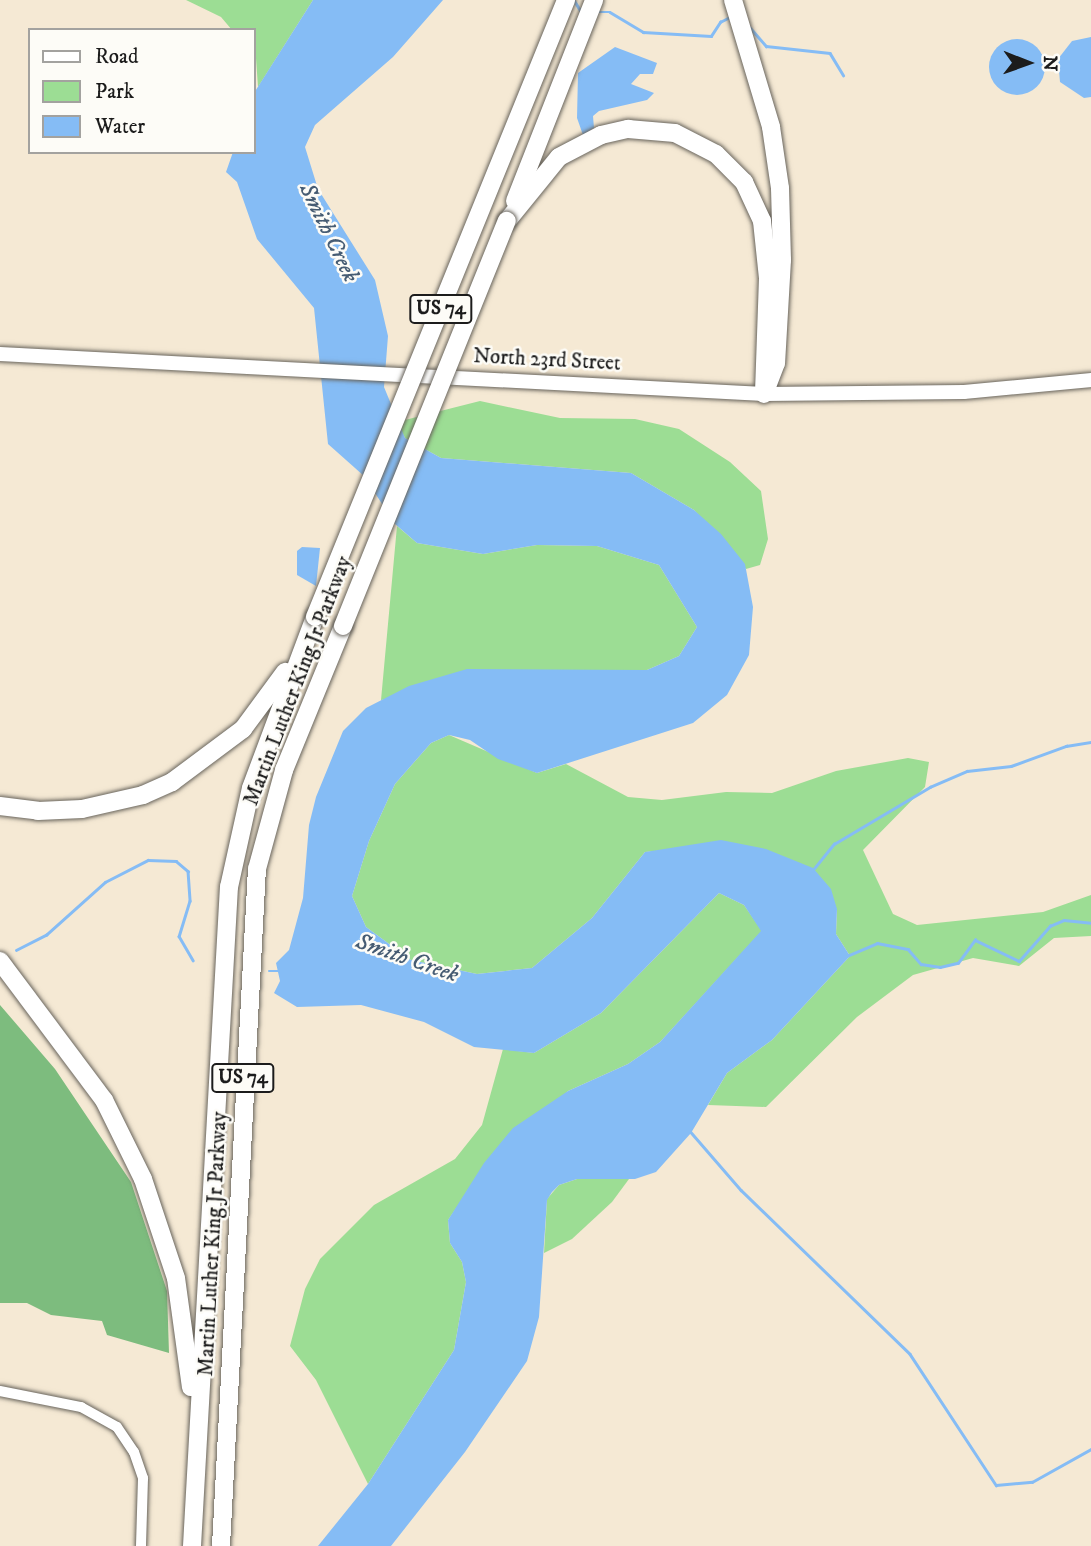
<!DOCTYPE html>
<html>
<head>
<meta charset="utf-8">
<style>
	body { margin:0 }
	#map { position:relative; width:1091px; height:1546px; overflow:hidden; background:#f5e9d4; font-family:"IM FELL DW Pica",serif }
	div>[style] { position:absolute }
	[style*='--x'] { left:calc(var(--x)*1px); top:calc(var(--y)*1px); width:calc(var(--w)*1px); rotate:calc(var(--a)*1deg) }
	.green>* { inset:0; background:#9cdd94 }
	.forest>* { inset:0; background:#7dbc7e }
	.water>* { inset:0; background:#85bcf5 }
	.round { border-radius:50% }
	.stream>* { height:2.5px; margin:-1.25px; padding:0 1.25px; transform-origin:1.25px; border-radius:1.25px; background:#85bcf5 }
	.roads { filter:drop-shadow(0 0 2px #68645c) drop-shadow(0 0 2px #68645c) }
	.street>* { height:10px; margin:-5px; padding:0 5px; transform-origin:5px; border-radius:5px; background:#fff }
	.secondary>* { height:14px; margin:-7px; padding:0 7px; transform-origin:7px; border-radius:7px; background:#fff }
	.highway>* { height:18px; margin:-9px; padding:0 9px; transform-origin:9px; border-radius:9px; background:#fff }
	.bridges { filter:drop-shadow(0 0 2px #68645c) drop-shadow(0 0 2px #68645c) }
	.highway-bridge>* { height:18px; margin:-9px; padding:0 9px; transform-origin:9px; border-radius:9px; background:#fff }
	span { translate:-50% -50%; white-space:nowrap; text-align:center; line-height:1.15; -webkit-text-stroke:5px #fdfcf7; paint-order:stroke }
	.shield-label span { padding:2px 5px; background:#fdfcf7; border:2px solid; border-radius:5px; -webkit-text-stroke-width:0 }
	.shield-label { font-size:19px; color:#1c1c1c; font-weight:700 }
	.street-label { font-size:21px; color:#1c1c1c }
	.water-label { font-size:23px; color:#465c73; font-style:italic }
	.legend { position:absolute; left:28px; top:28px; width:228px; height:126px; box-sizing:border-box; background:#fdfcf7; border:2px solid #a3a29f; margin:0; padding:9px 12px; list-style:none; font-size:21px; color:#1c1c1c }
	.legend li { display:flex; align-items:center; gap:14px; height:35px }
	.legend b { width:35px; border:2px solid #a3a29f }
	.north { position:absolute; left:993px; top:28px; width:70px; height:70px; -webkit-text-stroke:5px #fdfcf7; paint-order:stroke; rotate:91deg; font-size:19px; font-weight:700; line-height:28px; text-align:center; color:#1c1c1c }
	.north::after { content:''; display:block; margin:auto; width:24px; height:32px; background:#1c1c1c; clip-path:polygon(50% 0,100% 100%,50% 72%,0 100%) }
</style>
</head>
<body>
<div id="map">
	<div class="green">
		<i style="clip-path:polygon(186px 0,313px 0,258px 87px,254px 30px,232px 30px,221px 17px)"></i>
		<i style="clip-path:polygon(480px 401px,560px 418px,635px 419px,679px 429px,730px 462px,761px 491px,768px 539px,760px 565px,746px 569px,694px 510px,631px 473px,441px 458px,405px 438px,397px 422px)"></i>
		<i style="clip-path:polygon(397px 526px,417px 543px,483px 554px,537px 545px,597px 546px,659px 565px,697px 627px,679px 656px,647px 670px,565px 673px,381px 700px)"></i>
		<i style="clip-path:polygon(449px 735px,537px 773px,566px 764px,628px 797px,662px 800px,726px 792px,772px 793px,836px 771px,908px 758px,929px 762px,925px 787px,863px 850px,893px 914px,917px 925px,1043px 912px,1091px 895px,1091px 936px,1054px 938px,1019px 966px,973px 958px,913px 975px,857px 1017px,766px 1107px,708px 1105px,727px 1073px,772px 1040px,850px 956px,836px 934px,837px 909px,678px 849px,645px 852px,592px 918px,532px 968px,477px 974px,411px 960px,366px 927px,352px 896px,369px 841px,395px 784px,431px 743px)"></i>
		<i style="clip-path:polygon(719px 893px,744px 905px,762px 931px,660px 1042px,628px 1064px,568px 1091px,466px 1194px,448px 1220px,450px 1243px,462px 1262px,466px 1282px,454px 1350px,368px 1484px,316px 1380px,290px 1346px,305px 1289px,320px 1259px,374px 1205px,455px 1159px,482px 1125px,503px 1049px,534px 1053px,601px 1013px)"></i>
		<i style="clip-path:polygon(577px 1179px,629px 1179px,612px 1202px,572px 1239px,544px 1253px,547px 1199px,559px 1185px)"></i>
	</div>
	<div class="forest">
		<i style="clip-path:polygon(0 1005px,55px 1069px,131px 1182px,167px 1291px,169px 1353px,107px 1335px,102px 1321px,51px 1315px,27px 1303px,0 1303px)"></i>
	</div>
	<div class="water">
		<i style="clip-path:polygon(313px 0,443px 0,393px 57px,315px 125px,305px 147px,318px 189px,375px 280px,388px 336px,384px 387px,405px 438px,441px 458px,631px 473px,694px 510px,721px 534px,745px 564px,753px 607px,749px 655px,727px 695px,693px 723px,537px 773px,498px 759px,470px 740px,449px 735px,431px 743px,395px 784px,369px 841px,352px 896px,366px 927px,411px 960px,477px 974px,532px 968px,592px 918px,645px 852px,721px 840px,766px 849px,813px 868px,831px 889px,837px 909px,836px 934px,850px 956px,772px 1040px,727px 1073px,691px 1133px,656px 1172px,635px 1179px,577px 1179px,559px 1185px,552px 1192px,547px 1200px,539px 1317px,527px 1361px,465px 1452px,391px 1546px,318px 1546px,368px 1484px,454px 1350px,466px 1282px,462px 1262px,450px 1243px,448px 1220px,484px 1163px,513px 1128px,568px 1091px,628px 1064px,660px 1042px,761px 931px,744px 905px,719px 893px,601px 1013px,534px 1053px,474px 1047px,424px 1022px,361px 1005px,297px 1007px,274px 993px,280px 981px,276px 963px,289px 950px,303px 898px,309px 825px,316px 797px,343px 731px,366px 708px,409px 686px,467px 669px,647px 670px,679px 656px,697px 627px,659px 565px,597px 546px,537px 545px,483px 554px,417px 543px,395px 524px,364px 476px,328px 444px,314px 308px,257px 239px,237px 182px,226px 172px,233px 152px,254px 152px,254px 93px)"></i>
		<i style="clip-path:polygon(1091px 37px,1091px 97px,1084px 98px,1060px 82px,1058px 59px,1072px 41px)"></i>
		<i class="round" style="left:989px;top:39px;width:56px;height:56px"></i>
		<i style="clip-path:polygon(615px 47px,657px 63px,653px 74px,640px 74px,631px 84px,654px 93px,647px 100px,599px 111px,593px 116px,594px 128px,583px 135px,577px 118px,578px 73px)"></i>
		<i style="clip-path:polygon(302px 547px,320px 548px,316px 586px,297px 575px,297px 551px)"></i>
	</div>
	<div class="stream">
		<i style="--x:574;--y:0;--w:13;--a:58"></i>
		<i style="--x:597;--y:12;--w:13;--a:0"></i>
		<i style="--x:610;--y:12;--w:39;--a:31"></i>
		<i style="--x:643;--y:32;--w:68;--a:3.4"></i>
		<i style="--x:711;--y:36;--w:17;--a:-57"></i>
		<i style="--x:720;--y:22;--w:11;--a:-27"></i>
		<i style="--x:748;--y:25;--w:28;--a:49"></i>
		<i style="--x:766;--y:46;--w:64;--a:6.2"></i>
		<i style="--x:830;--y:53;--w:26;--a:59"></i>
		<i style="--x:812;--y:871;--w:35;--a:-51"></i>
		<i style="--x:834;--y:844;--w:112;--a:-30.7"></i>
		<i style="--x:930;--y:787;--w:40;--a:-23.4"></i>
		<i style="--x:967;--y:771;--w:44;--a:-6.5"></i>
		<i style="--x:1011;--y:766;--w:59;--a:-20"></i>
		<i style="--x:1066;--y:746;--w:25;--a:-9"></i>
		<i style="--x:16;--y:950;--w:34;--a:-27"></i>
		<i style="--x:46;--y:935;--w:79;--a:-41.9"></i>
		<i style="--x:105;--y:882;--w:48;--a:-27.1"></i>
		<i style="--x:148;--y:860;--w:28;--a:2"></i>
		<i style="--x:176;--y:861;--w:16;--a:40"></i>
		<i style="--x:188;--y:871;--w:30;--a:86"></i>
		<i style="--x:190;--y:901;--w:37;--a:107"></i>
		<i style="--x:179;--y:936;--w:28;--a:60"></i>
		<i style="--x:847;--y:956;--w:33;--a:-23"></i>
		<i style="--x:877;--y:943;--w:32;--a:11"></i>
		<i style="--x:908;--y:949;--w:20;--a:49"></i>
		<i style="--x:921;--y:964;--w:19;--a:9"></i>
		<i style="--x:940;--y:967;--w:18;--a:-13"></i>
		<i style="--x:958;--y:963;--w:29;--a:-54"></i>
		<i style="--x:975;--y:940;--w:49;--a:25.5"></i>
		<i style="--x:1019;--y:961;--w:47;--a:-48.5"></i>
		<i style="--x:1050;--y:926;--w:15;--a:-23"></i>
		<i style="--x:1064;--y:920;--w:27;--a:6"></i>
		<i style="--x:269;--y:971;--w:10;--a:0"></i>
		<i style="--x:690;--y:1131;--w:78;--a:49.2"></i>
		<i style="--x:741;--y:1190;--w:235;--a:44.1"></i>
		<i style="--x:910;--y:1354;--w:157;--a:56.7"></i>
		<i style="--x:996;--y:1485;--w:36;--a:-5"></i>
		<i style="--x:1032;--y:1482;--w:68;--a:-29.2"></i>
	</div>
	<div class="roads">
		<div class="street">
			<i style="--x:0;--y:1391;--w:83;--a:11.2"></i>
			<i style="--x:81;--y:1407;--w:41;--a:29.1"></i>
			<i style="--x:117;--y:1427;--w:30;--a:56"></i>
			<i style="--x:134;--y:1452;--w:28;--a:71"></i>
			<i style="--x:143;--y:1478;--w:68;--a:91.7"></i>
		</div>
		<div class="secondary">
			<i style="--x:0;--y:354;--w:765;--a:3"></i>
			<i style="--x:764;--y:394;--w:200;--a:-0.6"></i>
			<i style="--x:964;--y:392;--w:128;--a:-5.4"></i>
		</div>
		<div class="highway">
			<i style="--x:733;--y:0;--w:133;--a:73.3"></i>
			<i style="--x:771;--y:127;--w:62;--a:81.6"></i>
			<i style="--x:780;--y:188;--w:72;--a:88.4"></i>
			<i style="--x:782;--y:260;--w:103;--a:93.3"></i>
			<i style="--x:776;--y:363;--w:26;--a:111"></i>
			<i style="--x:515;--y:201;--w:216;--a:-68.5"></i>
			<i style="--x:507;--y:221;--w:82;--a:-50.9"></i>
			<i style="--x:559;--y:157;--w:47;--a:-27.6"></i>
			<i style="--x:601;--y:135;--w:28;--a:-13"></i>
			<i style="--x:628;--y:129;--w:47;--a:4.9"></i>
			<i style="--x:675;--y:133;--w:46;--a:27.1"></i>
			<i style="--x:716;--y:154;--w:40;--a:45"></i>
			<i style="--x:744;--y:182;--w:43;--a:65.2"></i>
			<i style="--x:762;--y:221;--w:57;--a:84"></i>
			<i style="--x:768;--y:278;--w:116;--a:92"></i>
			<i style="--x:0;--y:806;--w:38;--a:7"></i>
			<i style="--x:38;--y:811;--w:44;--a:-2.6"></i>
			<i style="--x:82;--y:809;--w:63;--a:-12.9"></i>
			<i style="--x:143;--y:795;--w:32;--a:-24"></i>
			<i style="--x:172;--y:782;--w:89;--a:-36.7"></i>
			<i style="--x:243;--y:729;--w:71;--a:-53.6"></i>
			<i style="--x:0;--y:961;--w:174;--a:53.2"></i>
			<i style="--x:104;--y:1100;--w:88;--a:63.7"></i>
			<i style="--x:143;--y:1179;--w:104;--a:71.6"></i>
			<i style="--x:176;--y:1278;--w:110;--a:82.2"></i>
			<i style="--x:192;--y:1546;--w:660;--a:-86.79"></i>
			<i style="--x:229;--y:887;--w:101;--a:-77.5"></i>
			<i style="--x:251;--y:788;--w:183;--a:-69.5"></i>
			<i style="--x:221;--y:1546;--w:678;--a:-86.96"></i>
			<i style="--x:257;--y:869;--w:103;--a:-74.7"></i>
			<i style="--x:284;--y:770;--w:156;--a:-67.7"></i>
		</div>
	</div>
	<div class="bridges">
		<div class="highway-bridge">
			<i style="--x:315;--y:617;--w:666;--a:-67.86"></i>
			<i style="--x:343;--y:626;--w:437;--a:-68"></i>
		</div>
	</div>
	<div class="shield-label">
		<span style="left:441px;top:309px">US 74</span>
		<span style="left:243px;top:1078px">US 74</span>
	</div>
	<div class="street-label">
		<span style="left:547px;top:360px;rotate:3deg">North 23rd Street</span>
		<span style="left:298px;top:681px;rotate:-69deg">Martin Luther King Jr Parkway</span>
		<span style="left:213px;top:1244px;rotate:-87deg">Martin Luther King Jr Parkway</span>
	</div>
	<div class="water-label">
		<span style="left:328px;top:233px;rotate:64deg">Smith Creek</span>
		<span style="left:407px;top:959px;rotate:19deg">Smith Creek</span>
	</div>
	<ul class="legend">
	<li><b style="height:9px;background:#fff"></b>Road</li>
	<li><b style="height:19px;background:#9cdd94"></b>Park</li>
	<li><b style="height:19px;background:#85bcf5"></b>Water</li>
	</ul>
	<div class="north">N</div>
</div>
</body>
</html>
